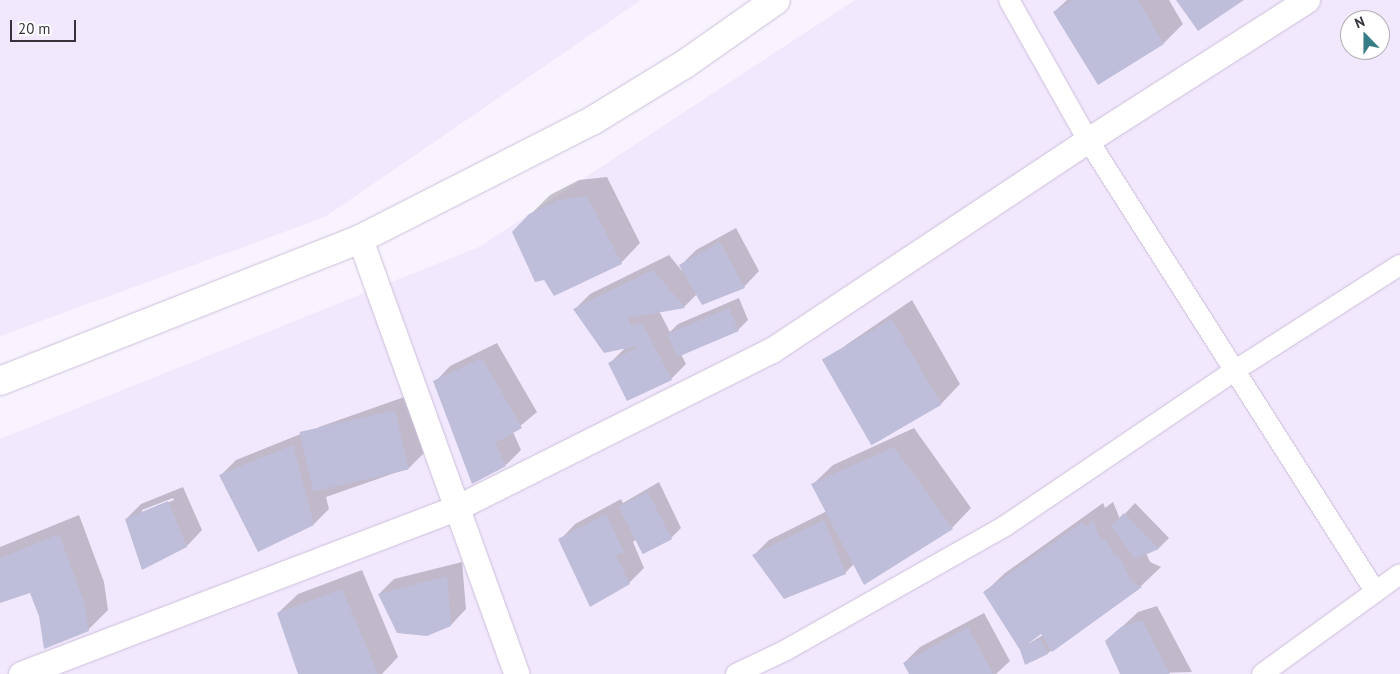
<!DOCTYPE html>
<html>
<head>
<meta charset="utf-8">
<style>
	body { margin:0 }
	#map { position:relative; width:1400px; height:674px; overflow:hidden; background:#f8f3fe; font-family:"PT Sans",sans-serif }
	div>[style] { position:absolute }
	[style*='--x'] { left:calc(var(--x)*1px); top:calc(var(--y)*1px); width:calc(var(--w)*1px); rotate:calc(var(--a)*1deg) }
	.built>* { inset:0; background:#f2e8fd }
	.shadow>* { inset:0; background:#0003 }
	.building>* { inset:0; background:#bebeda; transform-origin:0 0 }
	.roads { filter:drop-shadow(0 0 1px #cbbfda) drop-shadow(0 0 1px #cbbfda) }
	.minor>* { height:20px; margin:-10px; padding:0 10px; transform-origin:10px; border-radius:10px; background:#fff }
	.tertiary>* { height:25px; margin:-12.5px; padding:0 12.5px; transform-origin:12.5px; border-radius:12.5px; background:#fff }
	.secondary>* { height:28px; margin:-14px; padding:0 14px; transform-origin:14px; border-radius:14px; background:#fff }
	span { translate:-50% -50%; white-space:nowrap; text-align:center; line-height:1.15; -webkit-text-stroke:4px #fff; paint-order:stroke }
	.north { position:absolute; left:1340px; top:10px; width:50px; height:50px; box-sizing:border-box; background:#fff; border:1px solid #afadb1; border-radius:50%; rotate:338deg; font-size:14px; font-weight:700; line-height:20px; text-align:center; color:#37323d }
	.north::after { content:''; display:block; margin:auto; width:18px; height:22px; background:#367d86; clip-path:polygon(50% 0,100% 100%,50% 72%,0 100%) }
	.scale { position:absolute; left:10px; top:20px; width:66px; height:22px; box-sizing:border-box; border:2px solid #37323d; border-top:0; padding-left:6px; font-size:15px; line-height:18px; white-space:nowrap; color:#37323d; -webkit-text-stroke:4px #fff; paint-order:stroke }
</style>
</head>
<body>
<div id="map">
	<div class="built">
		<i style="clip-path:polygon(0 0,641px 0,325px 217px,0 336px)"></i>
		<i style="clip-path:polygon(evenodd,855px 0,1400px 0,1400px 674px,0 674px,0 439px,479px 247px,855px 0,1350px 20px,1380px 20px,1380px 50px,1350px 50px,1350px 20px)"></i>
	</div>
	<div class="shadow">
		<i style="clip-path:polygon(1067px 0,1169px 0,1183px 24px,1164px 43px,1054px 12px)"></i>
		<i style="clip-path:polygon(607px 177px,640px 243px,621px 263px,530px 215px,550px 195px,579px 180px)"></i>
		<i style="clip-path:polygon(736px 228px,759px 271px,744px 287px,697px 294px,684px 307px,659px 311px,670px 332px,678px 324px,739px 298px,748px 320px,738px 330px,681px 354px,686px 364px,671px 379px,610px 363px,626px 347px,575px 309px,590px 294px,669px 255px,682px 271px,681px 265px,696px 250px)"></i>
		<i style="clip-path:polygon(912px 300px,960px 384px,941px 404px,877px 442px,826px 365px,846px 345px)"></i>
		<i style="clip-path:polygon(497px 343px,537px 412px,513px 432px,521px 450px,506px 465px,435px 382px,450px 366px)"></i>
		<i style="clip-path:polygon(410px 395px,424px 453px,409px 468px,326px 497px,329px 509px,314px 524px,221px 475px,236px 460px,308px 431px,309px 436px,319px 427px)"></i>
		<i style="clip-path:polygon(914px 428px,971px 508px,952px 528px,855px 563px,845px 573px,754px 555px,769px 540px,827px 511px,813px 484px,833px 465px)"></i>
		<i style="clip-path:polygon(659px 482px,681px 528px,671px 538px,636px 539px,633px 542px,644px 568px,629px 583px,560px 540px,575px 524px,621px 499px,623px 503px)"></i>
		<i style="clip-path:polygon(evenodd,183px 487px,202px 530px,187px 546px,142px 568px,126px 519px,141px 504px,183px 487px,173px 498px,174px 500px,142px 513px,142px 510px,173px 498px)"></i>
		<i style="clip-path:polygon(evenodd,1113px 502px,1120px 519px,1135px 503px,1169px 538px,1159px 548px,1146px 553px,1150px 562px,1161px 567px,1141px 586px,1048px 653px,1021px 650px,985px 592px,1005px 573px,1103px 503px,1105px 508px,1113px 502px,1041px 632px,1043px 635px,1028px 644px,1027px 643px,1041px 632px)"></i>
		<i style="clip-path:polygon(79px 515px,104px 582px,108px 610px,88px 630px,40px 616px,31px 592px,0 601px,0 547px)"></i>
		<i style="clip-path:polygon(462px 562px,466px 609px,451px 625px,379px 594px,394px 579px)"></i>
		<i style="clip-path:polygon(362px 570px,398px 657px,382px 674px,299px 674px,278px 613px,298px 594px)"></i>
		<i style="clip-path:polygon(1157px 606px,1192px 672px,1121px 674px,1106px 642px,1138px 612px)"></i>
		<i style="clip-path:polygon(984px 613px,1010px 661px,996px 674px,910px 674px,904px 663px,920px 647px)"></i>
	</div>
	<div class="building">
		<i style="clip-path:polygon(1072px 0,1138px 0,1164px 44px,1098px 85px,1053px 12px)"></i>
		<i style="clip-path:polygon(1176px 0,1244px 0,1198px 31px)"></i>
		<i style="clip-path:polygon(587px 196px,622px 264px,554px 296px,544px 280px,535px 282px,512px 232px,529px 214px,558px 200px)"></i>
		<i style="clip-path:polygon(720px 242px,745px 288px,702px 305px,679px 265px)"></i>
		<i style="clip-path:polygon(653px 270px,685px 308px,627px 318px,635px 333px,632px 326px,642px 323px,672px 380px,627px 401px,608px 363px,641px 345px,604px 353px,573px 309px)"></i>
		<i style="left:729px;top:308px;width:25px;height:67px;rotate:67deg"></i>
		<i style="left:892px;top:319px;width:99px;height:81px;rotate:60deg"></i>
		<i style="clip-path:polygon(482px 358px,522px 428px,495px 443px,506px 466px,472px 484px,433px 381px)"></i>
		<i style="left:395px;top:410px;width:61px;height:98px;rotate:77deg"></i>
		<i style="clip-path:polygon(293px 445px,314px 525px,258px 552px,219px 475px)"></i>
		<i style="clip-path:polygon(894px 447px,953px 529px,864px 585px,811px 484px)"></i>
		<i style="left:648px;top:492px;width:53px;height:33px;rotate:63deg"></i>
		<i style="clip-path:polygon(168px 501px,187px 547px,142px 570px,125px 519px)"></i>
		<i style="clip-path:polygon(1124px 513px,1159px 549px,1135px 559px,1111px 526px)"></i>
		<i style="clip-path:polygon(606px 514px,624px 552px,616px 555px,630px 584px,590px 607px,558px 539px)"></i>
		<i style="clip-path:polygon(824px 520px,846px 574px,784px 599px,752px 555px)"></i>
		<i style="clip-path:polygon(1093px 520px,1101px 541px,1105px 538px,1115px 556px,1120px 557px,1131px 581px,1142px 587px,1052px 652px,1041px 634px,1020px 650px,983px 592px,1083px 522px,1085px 527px)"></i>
		<i style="clip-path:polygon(59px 534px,84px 602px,89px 631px,44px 649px,39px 616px,30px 593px,0 603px,0 558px)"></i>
		<i style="clip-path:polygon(447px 576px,451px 626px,427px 636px,397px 633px,378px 594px)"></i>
		<i style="clip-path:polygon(342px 589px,378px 674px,298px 674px,277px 613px)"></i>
		<i style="clip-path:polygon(1142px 620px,1170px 674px,1120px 674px,1105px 641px,1121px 627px)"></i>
		<i style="clip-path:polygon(968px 627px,993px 674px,909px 674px,903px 663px)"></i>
		<i style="clip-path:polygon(1040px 638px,1048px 654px,1025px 665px,1020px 650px)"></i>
	</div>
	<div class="roads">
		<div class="minor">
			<i style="--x:1009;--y:0;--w:161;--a:60.6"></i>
			<i style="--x:1088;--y:140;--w:535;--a:57.53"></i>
			<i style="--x:736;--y:674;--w:55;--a:-25.6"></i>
			<i style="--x:786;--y:650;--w:252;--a:-29.5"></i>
			<i style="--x:1005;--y:526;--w:277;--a:-34.1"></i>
			<i style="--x:1234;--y:371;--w:197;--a:-32.6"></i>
			<i style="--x:1262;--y:674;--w:170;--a:-35.9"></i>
		</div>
		<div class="tertiary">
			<i style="--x:360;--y:239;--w:462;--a:70.2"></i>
			<i style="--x:21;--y:674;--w:468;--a:-20.9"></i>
			<i style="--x:458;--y:507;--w:351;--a:-26.6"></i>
			<i style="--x:772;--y:350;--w:379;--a:-33.6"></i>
			<i style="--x:1088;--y:140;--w:260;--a:-32.6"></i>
		</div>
		<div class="secondary">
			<i style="--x:0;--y:381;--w:387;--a:-21.5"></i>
			<i style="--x:360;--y:239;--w:260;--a:-27"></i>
			<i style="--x:592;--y:121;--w:109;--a:-31.5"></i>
			<i style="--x:685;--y:64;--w:111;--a:-35.1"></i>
		</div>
	</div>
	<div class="north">N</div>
	<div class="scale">20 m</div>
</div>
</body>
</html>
